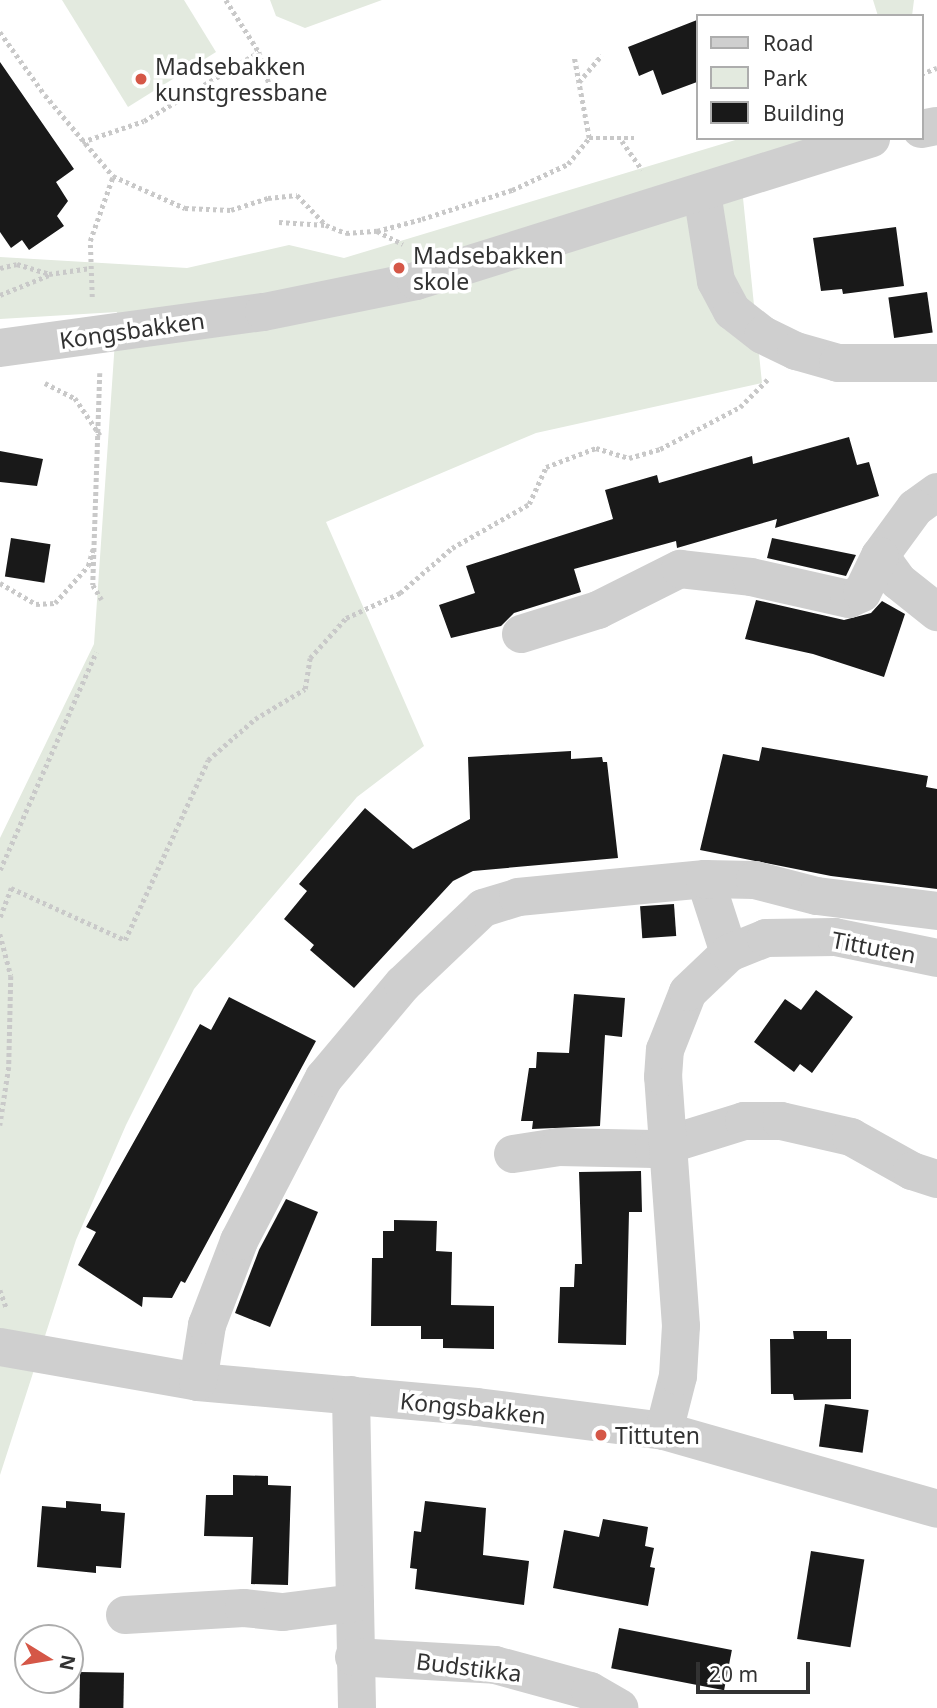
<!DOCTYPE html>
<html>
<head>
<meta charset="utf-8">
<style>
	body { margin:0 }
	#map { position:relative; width:937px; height:1708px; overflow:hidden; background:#fff; font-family:"Noto Sans",sans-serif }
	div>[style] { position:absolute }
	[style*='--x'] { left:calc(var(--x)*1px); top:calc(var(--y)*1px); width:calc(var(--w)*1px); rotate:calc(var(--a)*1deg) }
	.green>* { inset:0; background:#e3eadf }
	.building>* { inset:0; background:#191919; transform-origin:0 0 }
	.path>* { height:4.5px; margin-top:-2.25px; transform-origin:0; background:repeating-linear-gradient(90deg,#c9c9c9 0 3.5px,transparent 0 7px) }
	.minor>* { height:38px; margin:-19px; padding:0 19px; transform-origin:19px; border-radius:19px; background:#cfcfcf }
	.dots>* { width:19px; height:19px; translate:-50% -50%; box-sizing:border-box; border:4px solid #fff; border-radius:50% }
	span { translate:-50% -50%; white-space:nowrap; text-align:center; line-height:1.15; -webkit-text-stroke:7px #fff; paint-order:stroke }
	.poi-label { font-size:23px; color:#323232 }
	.left { translate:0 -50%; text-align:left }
	.street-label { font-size:23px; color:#323232 }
	.legend { position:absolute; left:696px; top:14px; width:228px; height:126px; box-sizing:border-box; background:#fff; border:2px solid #adadad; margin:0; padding:9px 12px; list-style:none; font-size:21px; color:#323232 }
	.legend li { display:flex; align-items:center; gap:14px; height:35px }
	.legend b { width:35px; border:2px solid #adadad }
	.north { position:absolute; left:14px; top:1624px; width:70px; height:70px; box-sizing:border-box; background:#fff; border:2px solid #adadad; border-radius:50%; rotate:101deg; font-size:19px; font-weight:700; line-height:28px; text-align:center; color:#323232 }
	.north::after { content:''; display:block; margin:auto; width:24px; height:32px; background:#d55747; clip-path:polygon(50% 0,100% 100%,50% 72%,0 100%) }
	.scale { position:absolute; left:696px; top:1662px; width:114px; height:32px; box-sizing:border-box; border:4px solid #323232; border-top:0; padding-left:9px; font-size:21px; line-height:24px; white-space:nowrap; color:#323232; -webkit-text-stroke:5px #fff; paint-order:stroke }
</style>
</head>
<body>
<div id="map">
	<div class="green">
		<i style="clip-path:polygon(62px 0,184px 0,216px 52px,128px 107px)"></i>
		<i style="clip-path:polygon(270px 0,382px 0,305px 28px,276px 16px)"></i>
		<i style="clip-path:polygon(873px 0,914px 0,912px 16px,878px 16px)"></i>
		<i style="clip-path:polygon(742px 138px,832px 138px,743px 198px,762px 383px,536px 433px,326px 522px,424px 746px,357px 797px,194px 989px,126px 1125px,76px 1240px,0 1475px,0 838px,94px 644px,117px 312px,0 319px,0 257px,187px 268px,289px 245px,344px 258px)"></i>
	</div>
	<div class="building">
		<i style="clip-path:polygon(697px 20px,697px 82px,662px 95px,653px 70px,639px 76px,628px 47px)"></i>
		<i style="clip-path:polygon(0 62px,74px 169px,56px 182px,68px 201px,57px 216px,64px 226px,29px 250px,22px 240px,11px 248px,0 232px)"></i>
		<i style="clip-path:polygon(896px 227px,904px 286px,843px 294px,842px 289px,821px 291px,813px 238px)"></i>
		<i style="left:927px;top:292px;width:41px;height:39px;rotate:82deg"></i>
		<i style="clip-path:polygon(849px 437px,857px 465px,869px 462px,879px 496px,775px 528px,777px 519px,677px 548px,676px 541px,574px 569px,581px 592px,514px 613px,501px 626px,451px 638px,439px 605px,475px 593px,466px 566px,613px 519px,605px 490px,657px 475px,659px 483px,752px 456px,753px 464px)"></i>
		<i style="clip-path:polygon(0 451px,43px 459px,37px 486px,0 482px)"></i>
		<i style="left:11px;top:538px;width:40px;height:39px;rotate:9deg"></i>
		<i style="clip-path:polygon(772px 538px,856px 555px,846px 576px,767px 558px)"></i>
		<i style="clip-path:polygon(756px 600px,844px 620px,871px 613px,882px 601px,905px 614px,884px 677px,813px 654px,745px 639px)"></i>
		<i style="clip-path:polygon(762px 747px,928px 776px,926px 787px,937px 789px,937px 889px,831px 876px,700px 850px,723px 754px,759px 761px)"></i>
		<i style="clip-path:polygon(571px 751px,571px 759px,602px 757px,603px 762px,607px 762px,618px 858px,473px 871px,453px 881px,354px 988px,310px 950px,314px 945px,284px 919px,307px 891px,299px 884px,365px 808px,413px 849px,470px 819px,468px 757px)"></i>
		<i style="left:674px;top:904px;width:32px;height:34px;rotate:86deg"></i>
		<i style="clip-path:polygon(816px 990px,853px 1017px,812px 1073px,800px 1064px,794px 1072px,754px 1042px,785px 999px,801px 1010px)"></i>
		<i style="clip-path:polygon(574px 994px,625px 998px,622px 1037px,605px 1035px,600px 1126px,532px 1129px,533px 1121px,521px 1121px,529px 1068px,536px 1068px,537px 1052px,569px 1053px)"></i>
		<i style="clip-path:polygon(229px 997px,316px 1041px,185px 1283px,181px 1281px,172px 1298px,143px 1297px,142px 1307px,78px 1265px,96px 1232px,86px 1227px,200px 1024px,211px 1030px)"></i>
		<i style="clip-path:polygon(641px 1171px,642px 1212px,629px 1212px,626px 1345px,558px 1343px,560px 1287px,574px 1287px,575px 1264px,582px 1264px,579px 1172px)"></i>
		<i style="clip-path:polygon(286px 1199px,318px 1212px,270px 1327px,235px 1313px,259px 1250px)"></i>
		<i style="clip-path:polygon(394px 1220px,437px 1221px,436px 1251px,452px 1252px,451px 1305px,494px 1306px,494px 1349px,443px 1348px,443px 1339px,421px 1339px,421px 1326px,371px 1326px,372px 1258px,383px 1258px,383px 1231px,394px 1231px)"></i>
		<i style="clip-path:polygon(793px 1331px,827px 1331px,827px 1339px,851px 1339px,851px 1399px,794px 1400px,793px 1394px,771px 1394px,770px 1339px,794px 1339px)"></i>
		<i style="left:825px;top:1404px;width:44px;height:43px;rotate:8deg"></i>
		<i style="clip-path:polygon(233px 1475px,268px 1476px,268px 1485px,291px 1486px,288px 1585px,251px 1584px,253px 1537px,204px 1536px,206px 1495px,233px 1495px)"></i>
		<i style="clip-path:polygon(66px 1501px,101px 1504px,101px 1511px,125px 1513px,121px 1568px,96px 1566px,96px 1573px,37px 1567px,42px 1506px,66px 1508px)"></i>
		<i style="clip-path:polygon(425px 1501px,486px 1508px,483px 1555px,529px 1561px,524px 1605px,415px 1589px,417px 1569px,410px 1568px,414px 1531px,421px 1532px)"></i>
		<i style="clip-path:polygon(603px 1519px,648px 1527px,645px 1546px,654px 1548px,650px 1567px,655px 1568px,648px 1606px,553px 1588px,564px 1530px,599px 1537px)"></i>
		<i style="left:811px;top:1551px;width:54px;height:89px;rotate:9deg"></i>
		<i style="left:619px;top:1628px;width:115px;height:41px;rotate:11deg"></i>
		<i style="left:80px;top:1672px;width:44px;height:36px;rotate:1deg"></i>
	</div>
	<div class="path">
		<i style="--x:226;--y:0;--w:62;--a:57.6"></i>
		<i style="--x:259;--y:52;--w:43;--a:72.4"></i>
		<i style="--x:0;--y:32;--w:77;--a:54.5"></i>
		<i style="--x:45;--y:95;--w:106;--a:50"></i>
		<i style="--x:113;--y:176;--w:79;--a:24"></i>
		<i style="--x:185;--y:208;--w:46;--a:2.5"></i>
		<i style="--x:231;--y:210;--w:39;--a:-18"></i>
		<i style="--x:268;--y:198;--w:29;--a:-6"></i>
		<i style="--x:297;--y:195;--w:42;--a:46"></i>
		<i style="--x:326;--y:225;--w:22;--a:22"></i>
		<i style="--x:346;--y:233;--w:31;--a:-4"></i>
		<i style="--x:377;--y:231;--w:47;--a:-14.9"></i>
		<i style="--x:422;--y:219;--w:95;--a:-17.9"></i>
		<i style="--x:512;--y:190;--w:62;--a:-24.9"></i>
		<i style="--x:568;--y:164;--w:33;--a:-51"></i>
		<i style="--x:589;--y:138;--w:82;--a:-100.5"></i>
		<i style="--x:921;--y:74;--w:17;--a:-21"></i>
		<i style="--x:579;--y:82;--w:35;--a:-50"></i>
		<i style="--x:589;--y:138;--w:45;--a:0"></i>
		<i style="--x:622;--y:141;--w:35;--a:55"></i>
		<i style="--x:82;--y:142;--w:65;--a:-18.7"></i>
		<i style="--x:144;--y:121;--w:134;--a:-31"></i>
		<i style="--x:279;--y:222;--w:47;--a:3.7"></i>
		<i style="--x:377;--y:231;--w:29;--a:27"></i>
		<i style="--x:0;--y:268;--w:17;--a:-13"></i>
		<i style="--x:17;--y:264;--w:34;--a:17"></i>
		<i style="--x:49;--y:274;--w:42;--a:-8.1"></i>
		<i style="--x:0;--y:295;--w:53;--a:-22.2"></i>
		<i style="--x:92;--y:297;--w:56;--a:-92"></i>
		<i style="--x:90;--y:241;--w:69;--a:-70.5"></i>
		<i style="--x:100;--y:373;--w:212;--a:91.9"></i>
		<i style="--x:93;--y:585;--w:17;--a:59"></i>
		<i style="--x:45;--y:383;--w:34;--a:27"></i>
		<i style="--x:75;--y:398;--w:45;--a:56"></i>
		<i style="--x:0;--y:583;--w:42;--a:30.3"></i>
		<i style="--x:36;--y:604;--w:19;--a:-3"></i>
		<i style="--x:55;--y:603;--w:50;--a:-48.3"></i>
		<i style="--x:88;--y:566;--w:19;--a:-74"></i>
		<i style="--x:0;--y:870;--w:238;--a:-66.2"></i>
		<i style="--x:0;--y:917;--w:31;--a:-69"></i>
		<i style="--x:11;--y:888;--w:125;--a:24.5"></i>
		<i style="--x:125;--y:940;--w:198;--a:-65.2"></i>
		<i style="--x:208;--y:760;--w:62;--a:-41.1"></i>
		<i style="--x:255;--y:719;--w:58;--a:-31"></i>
		<i style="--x:305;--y:689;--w:31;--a:-81"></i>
		<i style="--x:310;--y:658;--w:54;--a:-48"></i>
		<i style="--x:346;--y:618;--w:60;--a:-24.8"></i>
		<i style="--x:400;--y:593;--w:69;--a:-40.9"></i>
		<i style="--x:452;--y:548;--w:89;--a:-29.7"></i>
		<i style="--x:529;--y:504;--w:41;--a:-65.3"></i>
		<i style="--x:546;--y:467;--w:53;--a:-20.8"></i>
		<i style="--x:596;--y:448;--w:34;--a:17"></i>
		<i style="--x:629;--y:458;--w:32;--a:-16"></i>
		<i style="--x:660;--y:449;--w:90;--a:-27.7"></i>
		<i style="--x:740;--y:407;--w:41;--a:-45"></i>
		<i style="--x:0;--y:934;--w:43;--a:75.3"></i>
		<i style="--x:11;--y:976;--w:91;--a:91.3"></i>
		<i style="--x:9;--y:1067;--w:59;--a:98.8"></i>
		<i style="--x:0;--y:1290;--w:20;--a:70"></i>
	</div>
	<div class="minor">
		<i style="--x:921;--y:129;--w:16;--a:-11"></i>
		<i style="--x:702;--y:193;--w:89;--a:81"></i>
		<i style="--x:716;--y:281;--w:34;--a:62"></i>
		<i style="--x:732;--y:311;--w:39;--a:38"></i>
		<i style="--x:763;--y:335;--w:37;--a:26"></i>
		<i style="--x:796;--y:351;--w:44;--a:15.9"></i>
		<i style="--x:838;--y:363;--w:99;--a:0"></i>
		<i style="--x:0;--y:348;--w:266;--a:-7.8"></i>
		<i style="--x:264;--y:312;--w:155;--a:-11.5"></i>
		<i style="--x:416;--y:281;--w:477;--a:-17.4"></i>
		<i style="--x:937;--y:492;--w:27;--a:144"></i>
		<i style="--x:915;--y:508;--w:59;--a:126.1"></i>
		<i style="--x:880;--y:556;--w:31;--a:54"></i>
		<i style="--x:898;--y:581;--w:50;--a:38.5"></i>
		<i style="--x:521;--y:634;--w:81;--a:-17.3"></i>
		<i style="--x:598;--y:610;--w:92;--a:-26.6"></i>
		<i style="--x:680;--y:569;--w:71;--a:6.4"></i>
		<i style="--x:751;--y:577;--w:100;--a:12.7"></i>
		<i style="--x:849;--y:599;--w:14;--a:-25"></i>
		<i style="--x:862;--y:593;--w:41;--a:-64.1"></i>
		<i style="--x:705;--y:879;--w:78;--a:72"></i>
		<i style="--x:513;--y:1154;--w:47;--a:-8.7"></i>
		<i style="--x:559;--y:1147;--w:95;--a:1.2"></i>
		<i style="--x:654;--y:1149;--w:94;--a:-17.3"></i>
		<i style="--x:744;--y:1121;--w:37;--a:0"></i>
		<i style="--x:781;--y:1121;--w:72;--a:12.9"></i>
		<i style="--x:851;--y:1137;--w:70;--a:29.1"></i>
		<i style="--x:912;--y:1171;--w:26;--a:18"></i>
		<i style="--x:0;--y:1347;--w:201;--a:10"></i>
		<i style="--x:198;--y:1382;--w:280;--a:5.1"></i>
		<i style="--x:477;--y:1407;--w:189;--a:7.3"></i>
		<i style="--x:664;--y:1431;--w:284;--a:15.9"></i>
		<i style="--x:198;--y:1382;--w:58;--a:-81"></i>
		<i style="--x:207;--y:1325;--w:90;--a:-69.1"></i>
		<i style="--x:239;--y:1241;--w:184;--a:-62.5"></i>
		<i style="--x:324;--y:1078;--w:123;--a:-50"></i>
		<i style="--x:403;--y:984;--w:110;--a:-43.5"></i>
		<i style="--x:483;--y:908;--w:37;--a:-17"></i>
		<i style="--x:518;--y:897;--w:188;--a:-5.5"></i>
		<i style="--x:705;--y:879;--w:50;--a:1.1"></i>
		<i style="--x:755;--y:880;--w:64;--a:14.5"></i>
		<i style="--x:817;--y:896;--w:121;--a:7.1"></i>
		<i style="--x:351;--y:1395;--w:313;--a:88.9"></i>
		<i style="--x:664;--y:1431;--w:57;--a:-75.7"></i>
		<i style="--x:678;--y:1376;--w:50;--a:-86.6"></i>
		<i style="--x:681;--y:1326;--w:250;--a:-94.1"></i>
		<i style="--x:663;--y:1077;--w:27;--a:-86"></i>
		<i style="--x:665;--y:1050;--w:62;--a:-68.4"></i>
		<i style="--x:688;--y:992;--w:57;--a:-43.6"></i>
		<i style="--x:729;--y:953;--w:40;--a:-22"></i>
		<i style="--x:766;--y:938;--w:69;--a:-0.8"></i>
		<i style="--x:835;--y:937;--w:104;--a:11.6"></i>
		<i style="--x:125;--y:1615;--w:119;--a:-3.4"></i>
		<i style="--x:244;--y:1608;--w:39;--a:6"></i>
		<i style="--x:283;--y:1612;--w:72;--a:-7.2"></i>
		<i style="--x:354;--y:1657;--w:141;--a:3.2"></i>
		<i style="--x:495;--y:1665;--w:98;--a:15.3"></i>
		<i style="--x:590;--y:1691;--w:34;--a:30"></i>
	</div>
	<div class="dots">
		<i style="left:141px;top:79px;background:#d55747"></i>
		<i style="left:399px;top:268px;background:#d55747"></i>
		<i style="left:601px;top:1435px;background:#d55747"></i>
	</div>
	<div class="poi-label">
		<span class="left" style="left:155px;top:79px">Madsebakken<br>kunstgressbane</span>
		<span class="left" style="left:413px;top:268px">Madsebakken<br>skole</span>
		<span class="left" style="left:615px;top:1435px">Tittuten</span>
	</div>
	<div class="street-label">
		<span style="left:132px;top:330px;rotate:-8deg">Kongsbakken</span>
		<span style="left:874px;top:947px;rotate:11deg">Tittuten</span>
		<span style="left:473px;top:1408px;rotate:6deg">Kongsbakken</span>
		<span style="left:469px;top:1667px;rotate:7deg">Budstikka</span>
	</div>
	<ul class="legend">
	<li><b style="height:9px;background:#cfcfcf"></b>Road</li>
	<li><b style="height:19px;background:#e3eadf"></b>Park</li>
	<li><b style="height:19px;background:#191919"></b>Building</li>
	</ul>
	<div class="north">N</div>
	<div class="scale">20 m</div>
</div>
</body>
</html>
